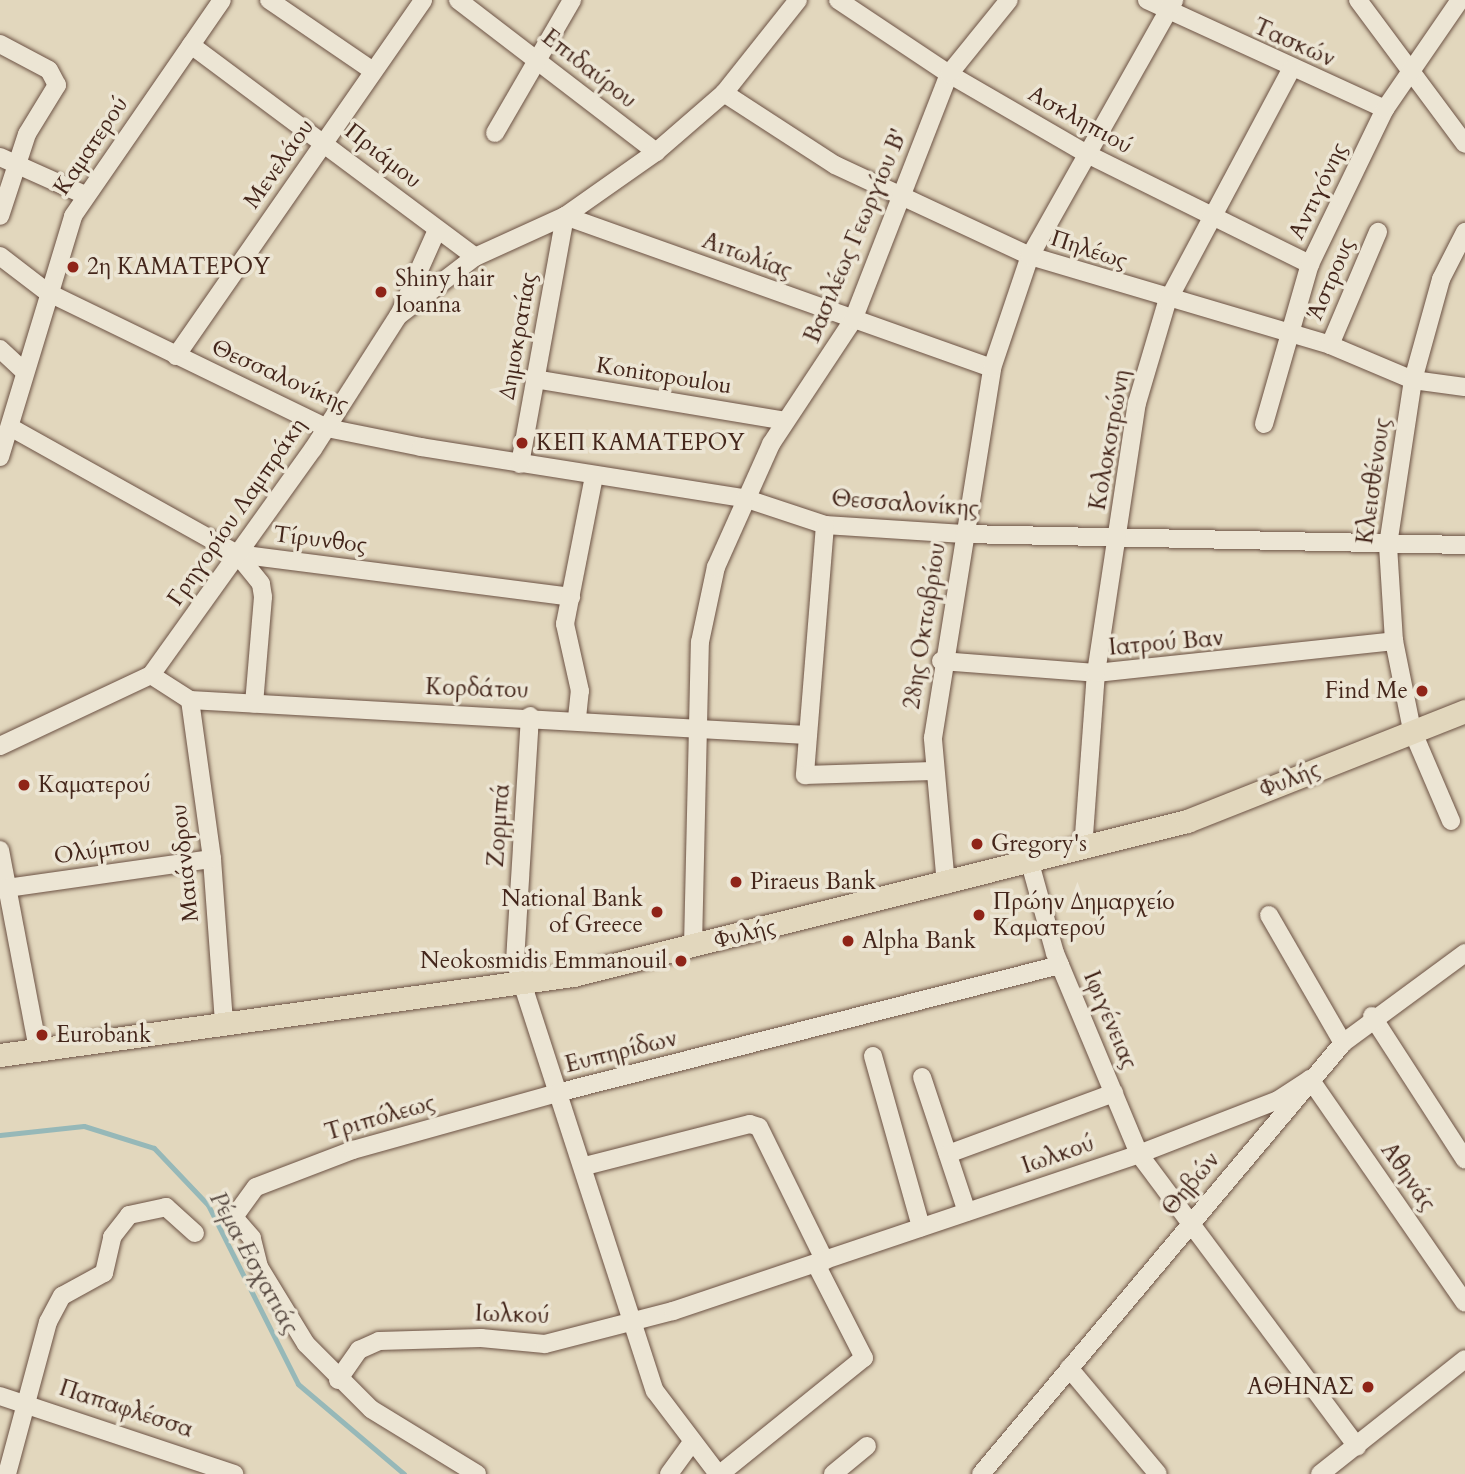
<!DOCTYPE html>
<html>
<head>
<meta charset="utf-8">
<style>
	body { margin:0 }
	#map { position:relative; width:1465px; height:1474px; overflow:hidden; background:#e2d7bd; font-family:Cardo,serif }
	div>[style] { position:absolute }
	[style*='--x'] { left:calc(var(--x)*1px); top:calc(var(--y)*1px); width:calc(var(--w)*1px); rotate:calc(var(--a)*1deg) }
	.stream>* { height:5px; margin:-2.5px; padding:0 2.5px; transform-origin:2.5px; border-radius:2.5px; background:#96b8b8 }
	.roads { filter:drop-shadow(0 0 2px #6c5244) drop-shadow(0 0 2px #6c5244) }
	.minor>* { height:18px; margin:-9px; padding:0 9px; transform-origin:9px; border-radius:9px; background:#ece5d4 }
	.major>* { height:23px; margin:-11.5px; padding:0 11.5px; transform-origin:11.5px; border-radius:11.5px; background:#e2d7bd }
	.dots>* { width:19px; height:19px; translate:-50% -50%; box-sizing:border-box; border:4px solid #ece5d4; border-radius:50% }
	span { translate:-50% -50%; white-space:nowrap; text-align:center; line-height:1.15; -webkit-text-stroke:7px #ece5d4; paint-order:stroke }
	.street-label { font-size:23px; color:#44261b }
	.poi-label { font-size:23px; color:#44261b }
	.left { translate:0 -50%; text-align:left }
	.right { translate:-100% -50%; text-align:right }
	.water-label { font-size:24px; color:#584a42; font-style:italic }
</style>
</head>
<body>
<div id="map">
	<div class="stream">
		<i style="--x:0;--y:1135;--w:84;--a:-6.1"></i>
		<i style="--x:84;--y:1126;--w:73;--a:17.4"></i>
		<i style="--x:154;--y:1148;--w:79;--a:46.5"></i>
		<i style="--x:208;--y:1205;--w:200;--a:63.3"></i>
		<i style="--x:298;--y:1384;--w:139;--a:40.3"></i>
	</div>
	<div class="roads">
		<div class="minor">
			<i style="--x:269;--y:0;--w:126;--a:34.3"></i>
			<i style="--x:458;--y:0;--w:250;--a:37.5"></i>
			<i style="--x:838;--y:0;--w:133;--a:33.7"></i>
			<i style="--x:949;--y:74;--w:160;--a:30.1"></i>
			<i style="--x:1087;--y:154;--w:249;--a:26.3"></i>
			<i style="--x:1147;--y:0;--w:262;--a:24.6"></i>
			<i style="--x:1358;--y:0;--w:179;--a:53.4"></i>
			<i style="--x:0;--y:44;--w:55;--a:28"></i>
			<i style="--x:49;--y:70;--w:17;--a:62"></i>
			<i style="--x:57;--y:85;--w:57;--a:121.5"></i>
			<i style="--x:27;--y:134;--w:86;--a:108.2"></i>
			<i style="--x:191;--y:45;--w:354;--a:36.7"></i>
			<i style="--x:724;--y:93;--w:132;--a:33"></i>
			<i style="--x:835;--y:165;--w:215;--a:25"></i>
			<i style="--x:1030;--y:256;--w:313;--a:16.5"></i>
			<i style="--x:1330;--y:345;--w:90;--a:22.9"></i>
			<i style="--x:1413;--y:380;--w:52;--a:7.7"></i>
			<i style="--x:495;--y:133;--w:154;--a:-59.9"></i>
			<i style="--x:0;--y:157;--w:93;--a:24.1"></i>
			<i style="--x:565;--y:216;--w:453;--a:19.6"></i>
			<i style="--x:0;--y:256;--w:59;--a:37.5"></i>
			<i style="--x:47;--y:292;--w:311;--a:25.9"></i>
			<i style="--x:327;--y:428;--w:96;--a:11.4"></i>
			<i style="--x:421;--y:447;--w:327;--a:9"></i>
			<i style="--x:744;--y:498;--w:85;--a:18.4"></i>
			<i style="--x:825;--y:525;--w:139;--a:3.7"></i>
			<i style="--x:964;--y:534;--w:501;--a:1.26"></i>
			<i style="--x:400;--y:313;--w:91;--a:-66"></i>
			<i style="--x:1330;--y:345;--w:123;--a:-67"></i>
			<i style="--x:0;--y:349;--w:33;--a:43"></i>
			<i style="--x:176;--y:356;--w:433;--a:-55.2"></i>
			<i style="--x:535;--y:379;--w:254;--a:9.5"></i>
			<i style="--x:1264;--y:424;--w:166;--a:-74"></i>
			<i style="--x:1310;--y:264;--w:172;--a:-64.2"></i>
			<i style="--x:1385;--y:109;--w:132;--a:-55.5"></i>
			<i style="--x:10;--y:427;--w:260;--a:29.2"></i>
			<i style="--x:237;--y:554;--w:337;--a:7.3"></i>
			<i style="--x:0;--y:457;--w:252;--a:-73.1"></i>
			<i style="--x:73;--y:216;--w:262;--a:-55.4"></i>
			<i style="--x:520;--y:464;--w:252;--a:-79.7"></i>
			<i style="--x:825;--y:525;--w:251;--a:94.6"></i>
			<i style="--x:805;--y:775;--w:127;--a:-1.8"></i>
			<i style="--x:237;--y:554;--w:38;--a:51"></i>
			<i style="--x:261;--y:584;--w:13;--a:81"></i>
			<i style="--x:263;--y:597;--w:107;--a:94.8"></i>
			<i style="--x:941;--y:661;--w:155;--a:4.4"></i>
			<i style="--x:1096;--y:673;--w:300;--a:-6.1"></i>
			<i style="--x:151;--y:675;--w:46;--a:32.7"></i>
			<i style="--x:190;--y:700;--w:618;--a:3.25"></i>
			<i style="--x:190;--y:700;--w:161;--a:82.1"></i>
			<i style="--x:212;--y:859;--w:163;--a:85.8"></i>
			<i style="--x:530;--y:716;--w:245;--a:93.5"></i>
			<i style="--x:515;--y:961;--w:452;--a:72"></i>
			<i style="--x:655;--y:1391;--w:104;--a:52.8"></i>
			<i style="--x:577;--y:718;--w:27;--a:-84"></i>
			<i style="--x:580;--y:691;--w:69;--a:-102.6"></i>
			<i style="--x:565;--y:624;--w:151;--a:-78.9"></i>
			<i style="--x:0;--y:746;--w:167;--a:-25.2"></i>
			<i style="--x:151;--y:675;--w:278;--a:-54.4"></i>
			<i style="--x:313;--y:449;--w:158;--a:-57.4"></i>
			<i style="--x:398;--y:316;--w:97;--a:-37.5"></i>
			<i style="--x:475;--y:257;--w:99;--a:-24.5"></i>
			<i style="--x:565;--y:216;--w:111;--a:-35.1"></i>
			<i style="--x:656;--y:152;--w:90;--a:-40.9"></i>
			<i style="--x:724;--y:93;--w:119;--a:-51.5"></i>
			<i style="--x:1451;--y:821;--w:99;--a:-113.2"></i>
			<i style="--x:1412;--y:730;--w:91;--a:-101.4"></i>
			<i style="--x:1394;--y:641;--w:96;--a:-93.6"></i>
			<i style="--x:1388;--y:545;--w:167;--a:-81.4"></i>
			<i style="--x:1413;--y:380;--w:105;--a:-74.5"></i>
			<i style="--x:1441;--y:279;--w:53;--a:-62.9"></i>
			<i style="--x:1083;--y:849;--w:176;--a:-85.8"></i>
			<i style="--x:1096;--y:673;--w:273;--a:-81.4"></i>
			<i style="--x:1137;--y:403;--w:105;--a:-73.5"></i>
			<i style="--x:1167;--y:302;--w:263;--a:-61.9"></i>
			<i style="--x:0;--y:850;--w:203;--a:79.2"></i>
			<i style="--x:1030;--y:863;--w:93;--a:74.5"></i>
			<i style="--x:1055;--y:953;--w:218;--a:67.3"></i>
			<i style="--x:1139;--y:1154;--w:365;--a:53.3"></i>
			<i style="--x:946;--y:885;--w:148;--a:-95.1"></i>
			<i style="--x:933;--y:738;--w:375;--a:-80.9"></i>
			<i style="--x:992;--y:368;--w:118;--a:-71.3"></i>
			<i style="--x:1030;--y:256;--w:294;--a:-60.6"></i>
			<i style="--x:0;--y:889;--w:214;--a:-8.1"></i>
			<i style="--x:1269;--y:915;--w:148;--a:60"></i>
			<i style="--x:693;--y:946;--w:304;--a:-88.7"></i>
			<i style="--x:700;--y:642;--w:77;--a:-78"></i>
			<i style="--x:716;--y:567;--w:135;--a:-65.9"></i>
			<i style="--x:771;--y:444;--w:149;--a:-56.5"></i>
			<i style="--x:853;--y:320;--w:264;--a:-68.7"></i>
			<i style="--x:949;--y:74;--w:95;--a:-51"></i>
			<i style="--x:1372;--y:1016;--w:171;--a:57.1"></i>
			<i style="--x:873;--y:1056;--w:178;--a:74.3"></i>
			<i style="--x:922;--y:1077;--w:142;--a:71.6"></i>
			<i style="--x:948;--y:1154;--w:177;--a:-20.2"></i>
			<i style="--x:585;--y:1166;--w:170;--a:-14.3"></i>
			<i style="--x:750;--y:1124;--w:9;--a:18"></i>
			<i style="--x:759;--y:1127;--w:149;--a:63.8"></i>
			<i style="--x:1069;--y:1368;--w:138;--a:50"></i>
			<i style="--x:338;--y:1380;--w:37;--a:-55"></i>
			<i style="--x:359;--y:1350;--w:22;--a:-24"></i>
			<i style="--x:379;--y:1341;--w:102;--a:-1.7"></i>
			<i style="--x:481;--y:1338;--w:64;--a:5.4"></i>
			<i style="--x:545;--y:1344;--w:132;--a:-14.5"></i>
			<i style="--x:673;--y:1311;--w:492;--a:-18.6"></i>
			<i style="--x:1139;--y:1154;--w:149;--a:-21.2"></i>
			<i style="--x:1278;--y:1100;--w:38;--a:-33"></i>
			<i style="--x:1310;--y:1079;--w:272;--a:55.3"></i>
			<i style="--x:0;--y:1396;--w:247;--a:18.4"></i>
			<i style="--x:7;--y:1474;--w:157;--a:-74.9"></i>
			<i style="--x:48;--y:1322;--w:30;--a:-62"></i>
			<i style="--x:62;--y:1296;--w:48;--a:-28.7"></i>
			<i style="--x:104;--y:1273;--w:37;--a:-77"></i>
			<i style="--x:112;--y:1237;--w:28;--a:-52"></i>
			<i style="--x:129;--y:1215;--w:38;--a:-12"></i>
			<i style="--x:166;--y:1207;--w:39;--a:42"></i>
			<i style="--x:477;--y:1474;--w:124;--a:-148.5"></i>
			<i style="--x:371;--y:1409;--w:92;--a:-135"></i>
			<i style="--x:306;--y:1344;--w:90;--a:-121.4"></i>
			<i style="--x:259;--y:1267;--w:30;--a:-104"></i>
			<i style="--x:252;--y:1238;--w:28;--a:-131"></i>
			<i style="--x:234;--y:1217;--w:37;--a:-54"></i>
			<i style="--x:256;--y:1187;--w:104;--a:-20.9"></i>
			<i style="--x:353;--y:1150;--w:212;--a:-15.6"></i>
			<i style="--x:557;--y:1093;--w:519;--a:-14.28"></i>
			<i style="--x:669;--y:1474;--w:37;--a:-54"></i>
			<i style="--x:720;--y:1474;--w:185;--a:-38.9"></i>
			<i style="--x:864;--y:1358;--w:106;--a:-117.1"></i>
			<i style="--x:833;--y:1474;--w:44;--a:-39.5"></i>
			<i style="--x:981;--y:1474;--w:563;--a:-49.97"></i>
			<i style="--x:1343;--y:1043;--w:152;--a:-36.4"></i>
			<i style="--x:1320;--y:1474;--w:185;--a:-38.4"></i>
		</div>
		<div class="major">
			<i style="--x:0;--y:1055;--w:579;--a:-7.95"></i>
			<i style="--x:573;--y:975;--w:633;--a:-14.08"></i>
			<i style="--x:1187;--y:821;--w:299;--a:-21.6"></i>
		</div>
	</div>
	<div class="dots">
		<i style="left:73px;top:267px;background:#8f2418"></i>
		<i style="left:381px;top:292px;background:#8f2418"></i>
		<i style="left:522px;top:443px;background:#8f2418"></i>
		<i style="left:1422px;top:691px;background:#8f2418"></i>
		<i style="left:24px;top:785px;background:#8f2418"></i>
		<i style="left:977px;top:844px;background:#8f2418"></i>
		<i style="left:736px;top:882px;background:#8f2418"></i>
		<i style="left:657px;top:912px;background:#8f2418"></i>
		<i style="left:979px;top:915px;background:#8f2418"></i>
		<i style="left:848px;top:941px;background:#8f2418"></i>
		<i style="left:681px;top:961px;background:#8f2418"></i>
		<i style="left:42px;top:1035px;background:#8f2418"></i>
		<i style="left:1368px;top:1387px;background:#8f2418"></i>
	</div>
	<div class="street-label">
		<span style="left:1294px;top:43px;rotate:24deg">Τασκών</span>
		<span style="left:589px;top:69px;rotate:38deg">Επιδαύρου</span>
		<span style="left:1080px;top:120px;rotate:29deg">Ασκληπιού</span>
		<span style="left:91px;top:146px;rotate:-56deg">Καματερού</span>
		<span style="left:383px;top:156px;rotate:38deg">Πριάμου</span>
		<span style="left:279px;top:164px;rotate:-55deg">Μενελάου</span>
		<span style="left:1318px;top:191px;rotate:-64deg">Αντιγόνης</span>
		<span style="left:856px;top:236px;rotate:-67deg">Βασιλέως Γεωργίου Β'</span>
		<span style="left:1089px;top:250px;rotate:18deg">Πηλέως</span>
		<span style="left:747px;top:256px;rotate:20deg">Αιτωλίας</span>
		<span style="left:1331px;top:279px;rotate:-67deg">Άστρους</span>
		<span style="left:518px;top:336px;rotate:-80deg">Δημοκρατίας</span>
		<span style="left:280px;top:376px;rotate:24deg">Θεσσαλονίκης</span>
		<span style="left:664px;top:376px;rotate:9deg">Konitopoulou</span>
		<span style="left:1110px;top:440px;rotate:-80deg">Κολοκοτρώνη</span>
		<span style="left:1374px;top:481px;rotate:-82deg">Κλεισθένους</span>
		<span style="left:905px;top:504px;rotate:4deg">Θεσσαλονίκης</span>
		<span style="left:237px;top:512px;rotate:-55deg">Γρηγορίου Λαμπράκη</span>
		<span style="left:320px;top:540px;rotate:7deg">Τίρυνθος</span>
		<span style="left:925px;top:626px;rotate:-81deg">28ης Οκτωβρίου</span>
		<span style="left:1166px;top:643px;rotate:-5deg">Ιατρού Βαν</span>
		<span style="left:477px;top:689px;rotate:2deg">Κορδάτου</span>
		<span style="left:1290px;top:780px;rotate:-22deg">Φυλής</span>
		<span style="left:499px;top:825px;rotate:-86deg">Ζορμπά</span>
		<span style="left:102px;top:850px;rotate:-8deg">Ολύμπου</span>
		<span style="left:185px;top:863px;rotate:-96deg">Μαιάνδρου</span>
		<span style="left:745px;top:934px;rotate:-14deg">Φυλής</span>
		<span style="left:1110px;top:1020px;rotate:67deg">Ιφιγένειας</span>
		<span style="left:621px;top:1052px;rotate:-14deg">Ευπηρίδων</span>
		<span style="left:380px;top:1118px;rotate:-16deg">Τριπόλεως</span>
		<span style="left:1058px;top:1155px;rotate:-19deg">Ιωλκού</span>
		<span style="left:1408px;top:1177px;rotate:55deg">Αθηνάς</span>
		<span style="left:1191px;top:1184px;rotate:-50deg">Θηβών</span>
		<span style="left:512px;top:1315px;rotate:2deg">Ιωλκού</span>
		<span style="left:126px;top:1409px;rotate:18deg">Παπαφλέσσα</span>
	</div>
	<div class="poi-label">
		<span class="left" style="left:87px;top:267px">2η ΚΑΜΑΤΕΡΟΥ</span>
		<span class="left" style="left:395px;top:292px">Shiny hair<br>Ioanna</span>
		<span class="left" style="left:536px;top:443px">ΚΕΠ ΚΑΜΑΤΕΡΟΥ</span>
		<span class="right" style="left:1408px;top:691px">Find Me</span>
		<span class="left" style="left:38px;top:785px">Καματερού</span>
		<span class="left" style="left:991px;top:844px">Gregory's</span>
		<span class="left" style="left:750px;top:882px">Piraeus Bank</span>
		<span class="right" style="left:643px;top:912px">National Bank<br>of Greece</span>
		<span class="left" style="left:993px;top:915px">Πρώην Δημαρχείο<br>Καματερού</span>
		<span class="left" style="left:862px;top:941px">Alpha Bank</span>
		<span class="right" style="left:667px;top:961px">Neokosmidis Emmanouil</span>
		<span class="left" style="left:56px;top:1035px">Eurobank</span>
		<span class="right" style="left:1354px;top:1387px">ΑΘΗΝΑΣ</span>
	</div>
	<div class="water-label">
		<span style="left:254px;top:1263px;rotate:61deg">Ρέμα Εσχατιάς</span>
	</div>
</div>
</body>
</html>
